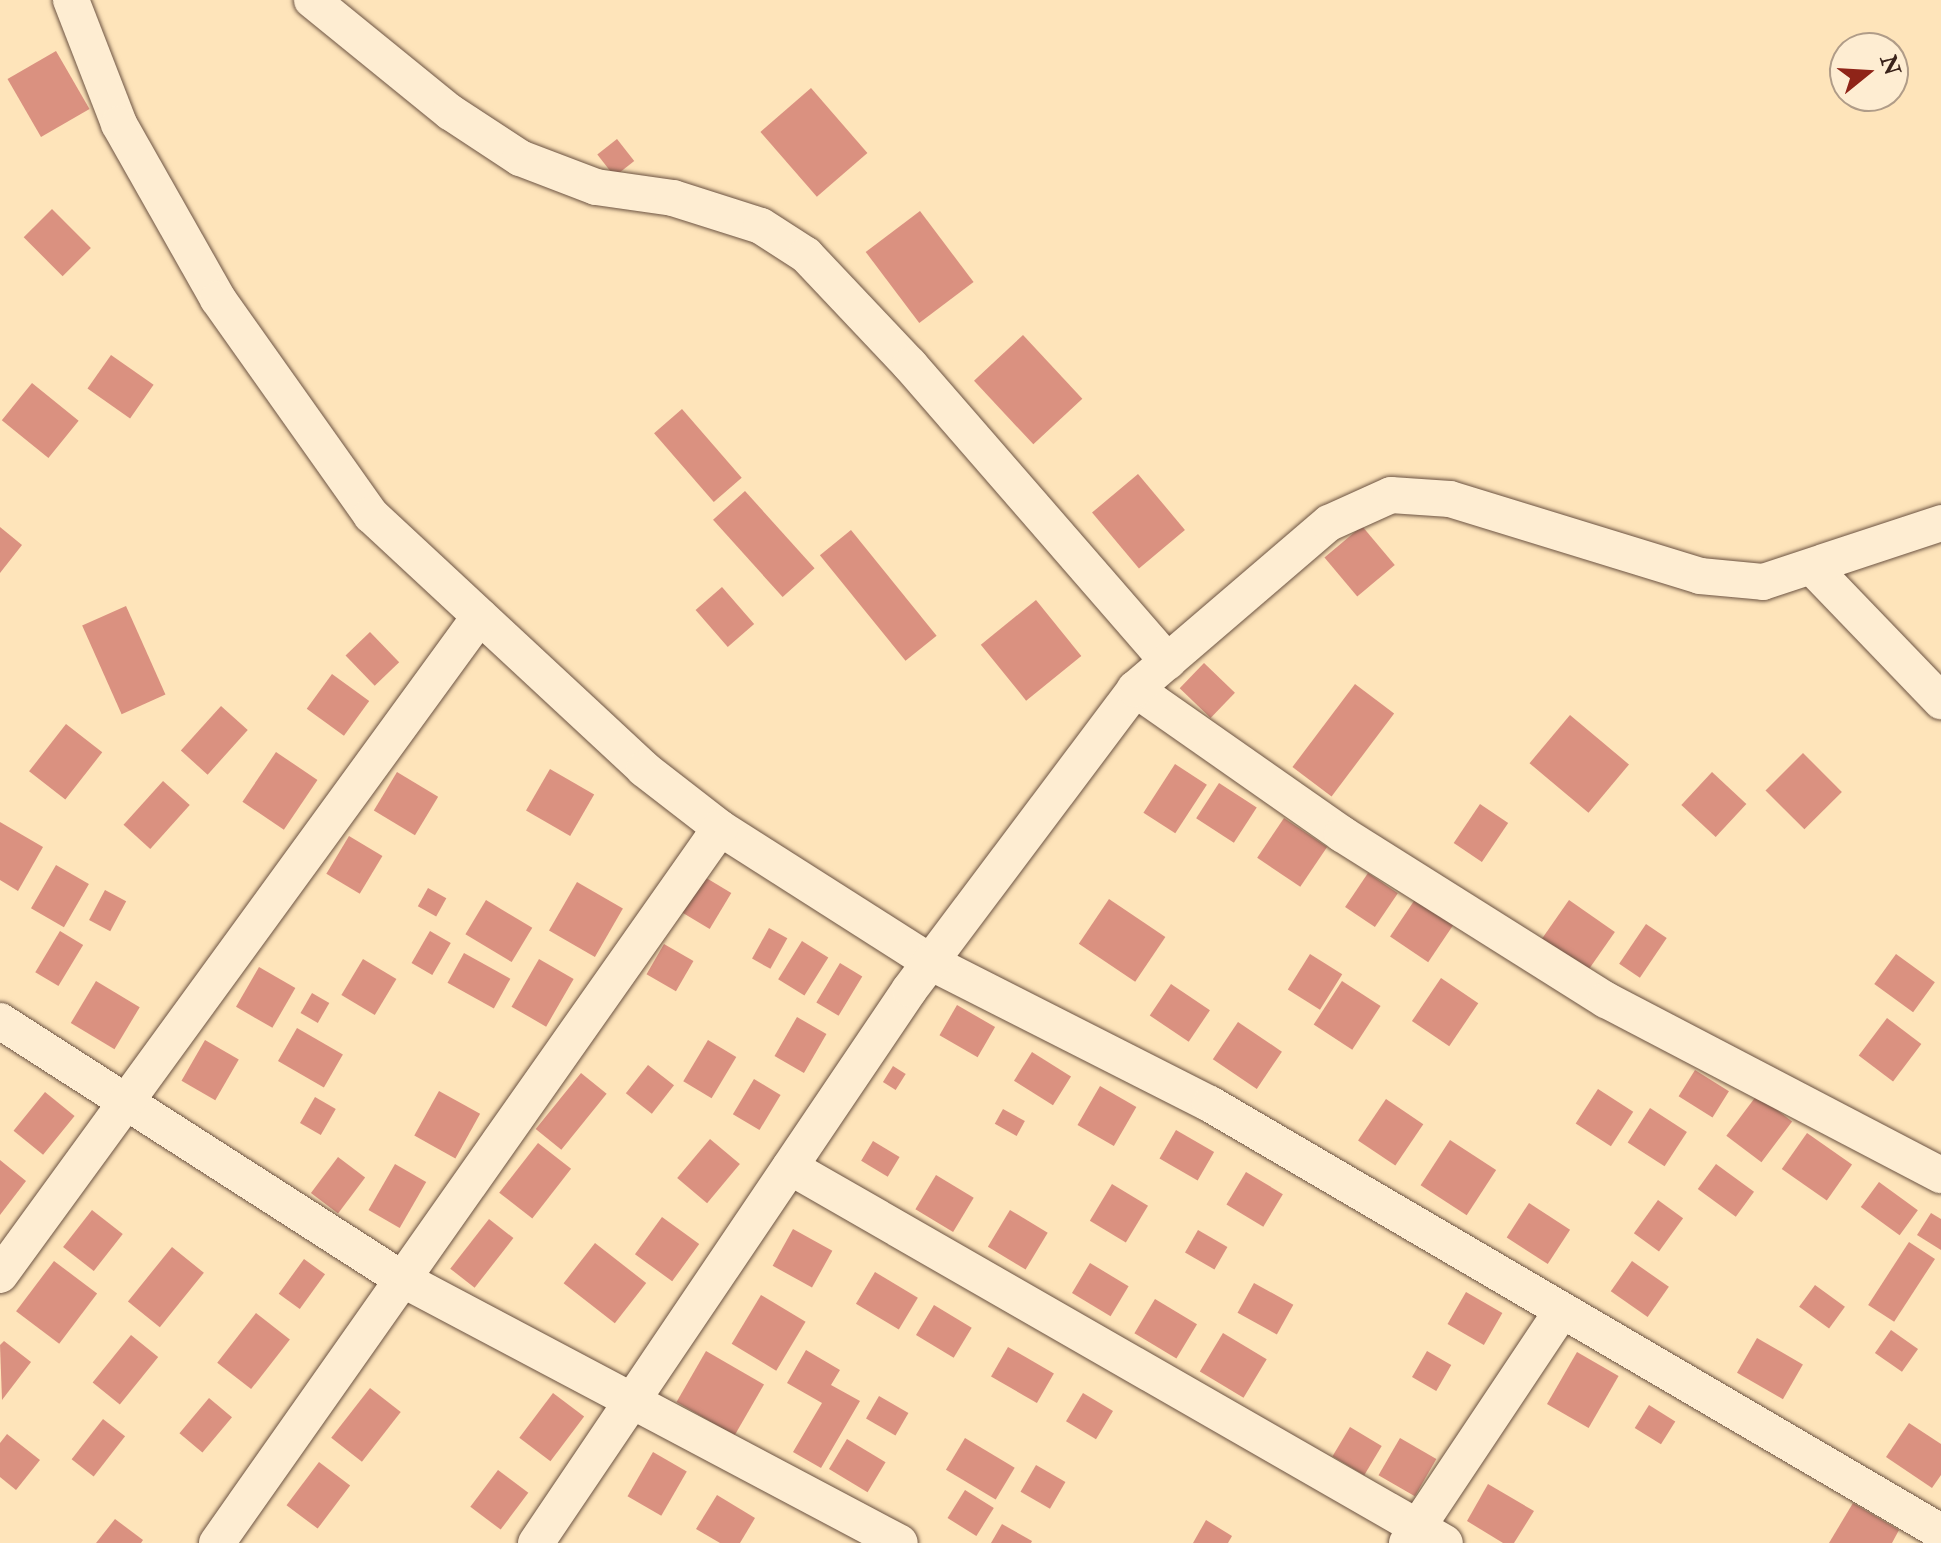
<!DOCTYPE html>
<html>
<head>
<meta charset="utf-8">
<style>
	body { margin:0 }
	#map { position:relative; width:1941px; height:1543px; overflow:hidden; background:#fee4ba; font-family:"IM FELL Double Pica",serif }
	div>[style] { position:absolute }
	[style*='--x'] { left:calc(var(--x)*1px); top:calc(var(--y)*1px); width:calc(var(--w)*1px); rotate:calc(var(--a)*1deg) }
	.building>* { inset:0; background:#da9180; transform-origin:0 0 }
	.roads { filter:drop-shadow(0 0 2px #6c5342) drop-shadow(0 0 2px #6c5342) }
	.minor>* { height:36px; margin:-18px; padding:0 18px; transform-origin:18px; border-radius:18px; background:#feedd2 }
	span { translate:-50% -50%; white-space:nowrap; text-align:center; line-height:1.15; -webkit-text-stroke:8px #feedd2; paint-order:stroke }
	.north { position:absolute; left:1829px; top:32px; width:80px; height:80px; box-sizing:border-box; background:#feedd2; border:2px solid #b09c88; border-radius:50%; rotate:72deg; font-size:22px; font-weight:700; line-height:32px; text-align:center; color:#3b231a }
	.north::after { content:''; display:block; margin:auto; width:28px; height:36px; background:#8f2418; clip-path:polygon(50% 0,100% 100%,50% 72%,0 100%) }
</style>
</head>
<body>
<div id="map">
	<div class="building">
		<i style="left:56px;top:51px;width:67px;height:56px;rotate:60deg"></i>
		<i style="left:811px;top:88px;width:86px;height:67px;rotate:49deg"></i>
		<i style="left:617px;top:139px;width:28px;height:25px;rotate:52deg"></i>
		<i style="left:52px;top:209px;width:55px;height:40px;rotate:45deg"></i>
		<i style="left:920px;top:211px;width:89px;height:68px;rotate:53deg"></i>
		<i style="left:1023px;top:335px;width:87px;height:67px;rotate:47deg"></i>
		<i style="left:111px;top:355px;width:52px;height:41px;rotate:35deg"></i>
		<i style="left:32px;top:383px;width:60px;height:48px;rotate:39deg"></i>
		<i style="left:682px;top:409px;width:91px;height:37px;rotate:49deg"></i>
		<i style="left:1138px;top:474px;width:73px;height:60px;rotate:50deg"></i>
		<i style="left:745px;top:491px;width:104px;height:43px;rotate:48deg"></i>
		<i style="left:1362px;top:526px;width:51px;height:49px;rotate:50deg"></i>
		<i style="clip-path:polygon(0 527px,22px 545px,0 573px)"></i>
		<i style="left:851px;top:530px;width:136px;height:40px;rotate:51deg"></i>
		<i style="left:722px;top:587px;width:49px;height:35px;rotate:49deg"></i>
		<i style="left:1036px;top:600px;width:72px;height:71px;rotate:51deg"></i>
		<i style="left:126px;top:606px;width:97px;height:48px;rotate:66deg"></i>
		<i style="left:370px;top:632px;width:42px;height:34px;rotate:46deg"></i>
		<i style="left:1204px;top:663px;width:43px;height:35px;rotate:44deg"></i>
		<i style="left:332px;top:674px;width:46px;height:43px;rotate:36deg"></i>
		<i style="left:1355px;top:684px;width:49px;height:104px;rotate:37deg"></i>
		<i style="left:221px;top:706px;width:36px;height:60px;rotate:42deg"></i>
		<i style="left:1570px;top:715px;width:77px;height:63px;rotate:40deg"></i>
		<i style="left:66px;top:724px;width:46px;height:60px;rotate:38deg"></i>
		<i style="left:276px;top:752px;width:50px;height:60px;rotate:34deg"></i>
		<i style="left:1803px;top:753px;width:55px;height:53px;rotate:45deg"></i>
		<i style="left:1175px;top:764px;width:38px;height:58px;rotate:33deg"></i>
		<i style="left:550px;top:769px;width:51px;height:48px;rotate:30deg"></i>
		<i style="left:397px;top:772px;width:48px;height:45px;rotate:31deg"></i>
		<i style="left:1712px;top:772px;width:47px;height:45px;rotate:43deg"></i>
		<i style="left:163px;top:781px;width:36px;height:59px;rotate:42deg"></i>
		<i style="left:1219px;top:783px;width:45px;height:42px;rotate:33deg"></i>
		<i style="left:1480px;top:804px;width:34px;height:47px;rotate:34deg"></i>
		<i style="left:1284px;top:818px;width:52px;height:48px;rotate:34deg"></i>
		<i style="clip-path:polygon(0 822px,43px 847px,18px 891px,0 880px)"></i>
		<i style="left:349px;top:836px;width:39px;height:44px;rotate:31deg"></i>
		<i style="left:56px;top:865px;width:38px;height:50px;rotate:30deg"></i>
		<i style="left:1368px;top:873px;width:36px;height:41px;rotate:34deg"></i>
		<i style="left:703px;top:876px;width:33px;height:42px;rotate:31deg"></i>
		<i style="left:577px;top:882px;width:53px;height:56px;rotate:30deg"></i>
		<i style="left:428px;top:888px;width:21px;height:21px;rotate:29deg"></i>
		<i style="left:105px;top:890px;width:24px;height:34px;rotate:28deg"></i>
		<i style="left:1418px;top:895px;width:46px;height:50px;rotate:34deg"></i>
		<i style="left:1109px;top:899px;width:68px;height:54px;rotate:34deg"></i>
		<i style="left:486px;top:900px;width:54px;height:40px;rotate:31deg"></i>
		<i style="left:1569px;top:900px;width:56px;height:49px;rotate:35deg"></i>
		<i style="left:1646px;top:924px;width:25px;height:48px;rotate:34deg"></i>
		<i style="left:769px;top:928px;width:21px;height:35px;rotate:29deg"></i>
		<i style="left:60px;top:931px;width:27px;height:48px;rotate:31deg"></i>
		<i style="left:430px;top:931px;width:24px;height:37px;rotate:30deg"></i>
		<i style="left:802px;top:941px;width:31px;height:45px;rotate:32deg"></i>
		<i style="left:664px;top:944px;width:34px;height:35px;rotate:30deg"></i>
		<i style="left:464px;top:953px;width:53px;height:34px;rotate:29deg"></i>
		<i style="left:1310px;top:954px;width:38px;height:42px;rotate:32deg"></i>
		<i style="left:1896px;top:954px;width:48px;height:37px;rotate:36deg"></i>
		<i style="left:363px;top:959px;width:39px;height:42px;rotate:31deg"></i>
		<i style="left:539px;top:959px;width:40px;height:55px;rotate:30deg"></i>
		<i style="left:840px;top:963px;width:26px;height:46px;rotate:31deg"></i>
		<i style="left:259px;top:967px;width:42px;height:46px;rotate:30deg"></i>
		<i style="left:1441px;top:978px;width:45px;height:52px;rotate:34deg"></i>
		<i style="left:96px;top:981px;width:51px;height:49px;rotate:31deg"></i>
		<i style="left:1342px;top:981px;width:46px;height:52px;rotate:33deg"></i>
		<i style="left:1171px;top:984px;width:47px;height:38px;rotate:34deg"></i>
		<i style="left:312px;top:993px;width:20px;height:23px;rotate:30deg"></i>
		<i style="left:957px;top:1005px;width:44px;height:35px;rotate:30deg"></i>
		<i style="left:797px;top:1017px;width:34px;height:45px;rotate:30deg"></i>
		<i style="left:1887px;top:1018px;width:43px;height:47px;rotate:37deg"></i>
		<i style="left:1238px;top:1022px;width:53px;height:45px;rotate:34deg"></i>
		<i style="left:297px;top:1028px;width:53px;height:38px;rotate:30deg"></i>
		<i style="left:205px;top:1040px;width:39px;height:47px;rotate:30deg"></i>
		<i style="left:708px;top:1040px;width:33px;height:48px;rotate:31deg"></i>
		<i style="left:1032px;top:1052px;width:46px;height:34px;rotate:32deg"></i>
		<i style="left:648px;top:1065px;width:33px;height:36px;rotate:38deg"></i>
		<i style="left:893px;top:1066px;width:15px;height:19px;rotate:32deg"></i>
		<i style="left:1695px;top:1070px;width:40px;height:31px;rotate:32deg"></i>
		<i style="left:581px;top:1073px;width:33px;height:72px;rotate:39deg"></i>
		<i style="left:754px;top:1079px;width:31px;height:41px;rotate:31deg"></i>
		<i style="left:1100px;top:1086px;width:42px;height:45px;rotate:30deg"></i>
		<i style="left:1598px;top:1089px;width:42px;height:41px;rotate:33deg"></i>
		<i style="left:439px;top:1091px;width:47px;height:51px;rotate:29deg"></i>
		<i style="left:45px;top:1092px;width:38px;height:50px;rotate:39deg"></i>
		<i style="left:1757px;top:1095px;width:44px;height:51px;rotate:37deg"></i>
		<i style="left:315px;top:1097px;width:24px;height:30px;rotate:30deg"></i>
		<i style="left:1386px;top:1099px;width:45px;height:50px;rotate:34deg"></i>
		<i style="left:1650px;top:1108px;width:44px;height:41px;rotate:33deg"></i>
		<i style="left:1003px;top:1109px;width:25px;height:17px;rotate:29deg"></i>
		<i style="left:1176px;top:1130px;width:44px;height:33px;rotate:30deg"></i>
		<i style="left:1807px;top:1133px;width:55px;height:44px;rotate:35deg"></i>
		<i style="left:710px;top:1139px;width:39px;height:51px;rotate:40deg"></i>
		<i style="left:1450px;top:1140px;width:55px;height:54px;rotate:33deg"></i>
		<i style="left:873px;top:1141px;width:31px;height:23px;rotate:31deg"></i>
		<i style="left:538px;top:1143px;width:42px;height:63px;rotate:38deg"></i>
		<i style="left:338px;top:1157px;width:34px;height:45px;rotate:37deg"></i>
		<i style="clip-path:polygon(0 1160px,26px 1181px,0 1215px)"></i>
		<i style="left:395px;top:1164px;width:36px;height:53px;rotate:30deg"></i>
		<i style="left:1716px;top:1164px;width:47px;height:31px;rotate:36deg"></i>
		<i style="left:1246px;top:1172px;width:43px;height:38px;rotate:31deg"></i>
		<i style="left:936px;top:1175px;width:44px;height:40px;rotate:31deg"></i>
		<i style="left:1879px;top:1182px;width:48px;height:31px;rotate:36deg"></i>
		<i style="left:1112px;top:1184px;width:42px;height:43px;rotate:31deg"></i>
		<i style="left:1658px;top:1200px;width:31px;height:41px;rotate:36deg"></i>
		<i style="left:1529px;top:1203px;width:49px;height:41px;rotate:33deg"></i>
		<i style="left:92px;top:1210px;width:39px;height:47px;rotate:38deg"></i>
		<i style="left:1010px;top:1210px;width:44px;height:43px;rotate:31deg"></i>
		<i style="clip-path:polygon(1931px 1213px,1941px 1219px,1941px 1250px,1917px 1235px)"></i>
		<i style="left:662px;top:1217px;width:46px;height:46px;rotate:36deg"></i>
		<i style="left:489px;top:1219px;width:31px;height:63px;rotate:38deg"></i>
		<i style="left:793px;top:1229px;width:45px;height:42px;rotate:29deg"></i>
		<i style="left:1198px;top:1230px;width:34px;height:26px;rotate:30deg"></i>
		<i style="left:1909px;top:1242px;width:31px;height:75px;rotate:33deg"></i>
		<i style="left:595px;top:1243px;width:65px;height:51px;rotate:38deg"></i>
		<i style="left:172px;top:1247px;width:41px;height:70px;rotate:39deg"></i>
		<i style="left:304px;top:1259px;width:26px;height:43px;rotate:36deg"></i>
		<i style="left:54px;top:1261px;width:54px;height:63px;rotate:37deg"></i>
		<i style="left:1632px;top:1261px;width:45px;height:37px;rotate:35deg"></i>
		<i style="left:1090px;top:1263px;width:45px;height:35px;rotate:31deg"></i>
		<i style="left:875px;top:1272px;width:50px;height:37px;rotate:31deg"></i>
		<i style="left:1254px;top:1283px;width:45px;height:34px;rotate:29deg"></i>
		<i style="left:1815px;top:1285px;width:37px;height:27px;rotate:36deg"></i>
		<i style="left:1466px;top:1292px;width:42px;height:37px;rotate:30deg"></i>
		<i style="left:761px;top:1295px;width:52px;height:57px;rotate:31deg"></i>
		<i style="left:1155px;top:1299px;width:49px;height:40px;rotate:31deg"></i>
		<i style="left:934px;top:1305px;width:44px;height:35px;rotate:31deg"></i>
		<i style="left:256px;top:1313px;width:43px;height:63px;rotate:38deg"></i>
		<i style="left:1891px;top:1330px;width:33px;height:28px;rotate:35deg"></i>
		<i style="left:1223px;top:1333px;width:51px;height:45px;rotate:31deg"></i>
		<i style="left:131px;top:1335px;width:35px;height:61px;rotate:39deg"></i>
		<i style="left:1757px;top:1338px;width:53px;height:40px;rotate:30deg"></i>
		<i style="clip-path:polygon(4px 1341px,31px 1362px,2px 1400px,0 1345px)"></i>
		<i style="left:1008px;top:1347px;width:53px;height:34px;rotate:30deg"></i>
		<i style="clip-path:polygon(806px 1350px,840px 1370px,831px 1385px,860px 1401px,821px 1468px,793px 1452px,822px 1403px,787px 1383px)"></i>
		<i style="left:706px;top:1351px;width:67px;height:59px;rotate:30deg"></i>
		<i style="left:1427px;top:1351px;width:28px;height:30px;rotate:30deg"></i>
		<i style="left:1577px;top:1352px;width:48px;height:60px;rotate:30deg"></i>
		<i style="left:370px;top:1388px;width:39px;height:63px;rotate:38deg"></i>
		<i style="left:553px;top:1393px;width:39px;height:56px;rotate:37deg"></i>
		<i style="left:1083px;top:1393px;width:35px;height:33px;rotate:31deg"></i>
		<i style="left:879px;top:1396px;width:34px;height:26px;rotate:30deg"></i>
		<i style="left:209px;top:1398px;width:30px;height:46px;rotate:40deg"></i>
		<i style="left:1649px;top:1405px;width:31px;height:27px;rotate:32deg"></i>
		<i style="left:103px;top:1419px;width:28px;height:51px;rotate:38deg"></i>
		<i style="clip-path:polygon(1909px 1423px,1941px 1444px,1941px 1475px,1932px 1488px,1886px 1457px)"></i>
		<i style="left:1350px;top:1427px;width:37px;height:34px;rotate:31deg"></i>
		<i style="clip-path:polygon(7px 1434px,40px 1460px,16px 1490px,0 1477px,0 1443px)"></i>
		<i style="left:965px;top:1438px;width:58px;height:37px;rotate:31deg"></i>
		<i style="left:1400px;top:1438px;width:42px;height:43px;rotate:30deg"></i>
		<i style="left:847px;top:1439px;width:45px;height:35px;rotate:31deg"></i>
		<i style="left:653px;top:1452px;width:39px;height:51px;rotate:30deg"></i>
		<i style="left:319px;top:1462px;width:39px;height:54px;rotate:37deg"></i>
		<i style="left:1036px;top:1465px;width:34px;height:31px;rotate:30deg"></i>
		<i style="left:498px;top:1470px;width:38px;height:46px;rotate:37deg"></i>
		<i style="clip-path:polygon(1488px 1484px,1534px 1511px,1514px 1543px,1503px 1543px,1467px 1521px)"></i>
		<i style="left:965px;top:1490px;width:34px;height:33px;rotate:32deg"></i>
		<i style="clip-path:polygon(717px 1495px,755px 1518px,740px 1543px,720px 1543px,696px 1529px)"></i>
		<i style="clip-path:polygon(1853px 1503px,1899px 1530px,1892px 1543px,1829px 1543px)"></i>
		<i style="clip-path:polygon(115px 1519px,143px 1540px,141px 1543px,96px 1543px)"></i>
		<i style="clip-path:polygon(1206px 1520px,1232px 1536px,1228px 1543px,1193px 1543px)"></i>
		<i style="clip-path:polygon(1002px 1524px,1032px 1541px,1031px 1543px,991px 1543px)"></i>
	</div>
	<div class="roads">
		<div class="minor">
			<i style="--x:71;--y:0;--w:133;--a:68.8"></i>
			<i style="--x:119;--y:124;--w:201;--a:60.5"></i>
			<i style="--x:218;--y:299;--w:265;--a:54.7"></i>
			<i style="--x:371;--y:515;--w:373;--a:42.9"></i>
			<i style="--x:644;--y:769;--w:96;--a:37.8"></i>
			<i style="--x:720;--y:828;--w:249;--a:32.5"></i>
			<i style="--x:930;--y:962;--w:314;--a:26.9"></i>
			<i style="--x:1210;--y:1104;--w:847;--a:30.35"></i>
			<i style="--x:312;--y:0;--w:178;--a:39.1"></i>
			<i style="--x:450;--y:112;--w:84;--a:33.3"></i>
			<i style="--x:520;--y:158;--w:81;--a:20.9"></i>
			<i style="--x:596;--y:187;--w:78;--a:8.1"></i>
			<i style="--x:673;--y:198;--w:92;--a:17.7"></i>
			<i style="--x:761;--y:226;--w:54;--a:32.8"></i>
			<i style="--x:806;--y:255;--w:151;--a:46.6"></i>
			<i style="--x:910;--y:365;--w:393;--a:49"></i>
			<i style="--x:1813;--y:568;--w:185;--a:46.1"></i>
			<i style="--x:1135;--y:689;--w:253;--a:35"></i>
			<i style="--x:1342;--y:834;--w:312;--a:32.2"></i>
			<i style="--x:1606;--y:1000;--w:378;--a:27.6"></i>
			<i style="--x:0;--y:1021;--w:480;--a:32.7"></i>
			<i style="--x:404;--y:1280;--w:561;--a:27.93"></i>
			<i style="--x:790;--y:1167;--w:755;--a:29.86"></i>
			<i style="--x:0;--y:1275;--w:815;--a:-53.93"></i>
			<i style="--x:217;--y:1543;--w:874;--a:-54.87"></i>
			<i style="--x:536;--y:1543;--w:668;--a:-55.98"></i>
			<i style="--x:910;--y:989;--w:375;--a:-53.1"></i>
			<i style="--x:1135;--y:689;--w:255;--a:-40.6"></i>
			<i style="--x:1329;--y:523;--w:68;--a:-24.3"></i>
			<i style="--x:1391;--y:495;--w:59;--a:3.9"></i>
			<i style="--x:1450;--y:499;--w:262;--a:17.1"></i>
			<i style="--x:1700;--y:576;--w:63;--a:5.4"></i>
			<i style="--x:1763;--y:582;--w:188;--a:-18.3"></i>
			<i style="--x:1407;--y:1543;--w:279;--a:-56.3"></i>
		</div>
	</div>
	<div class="north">N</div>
</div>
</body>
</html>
